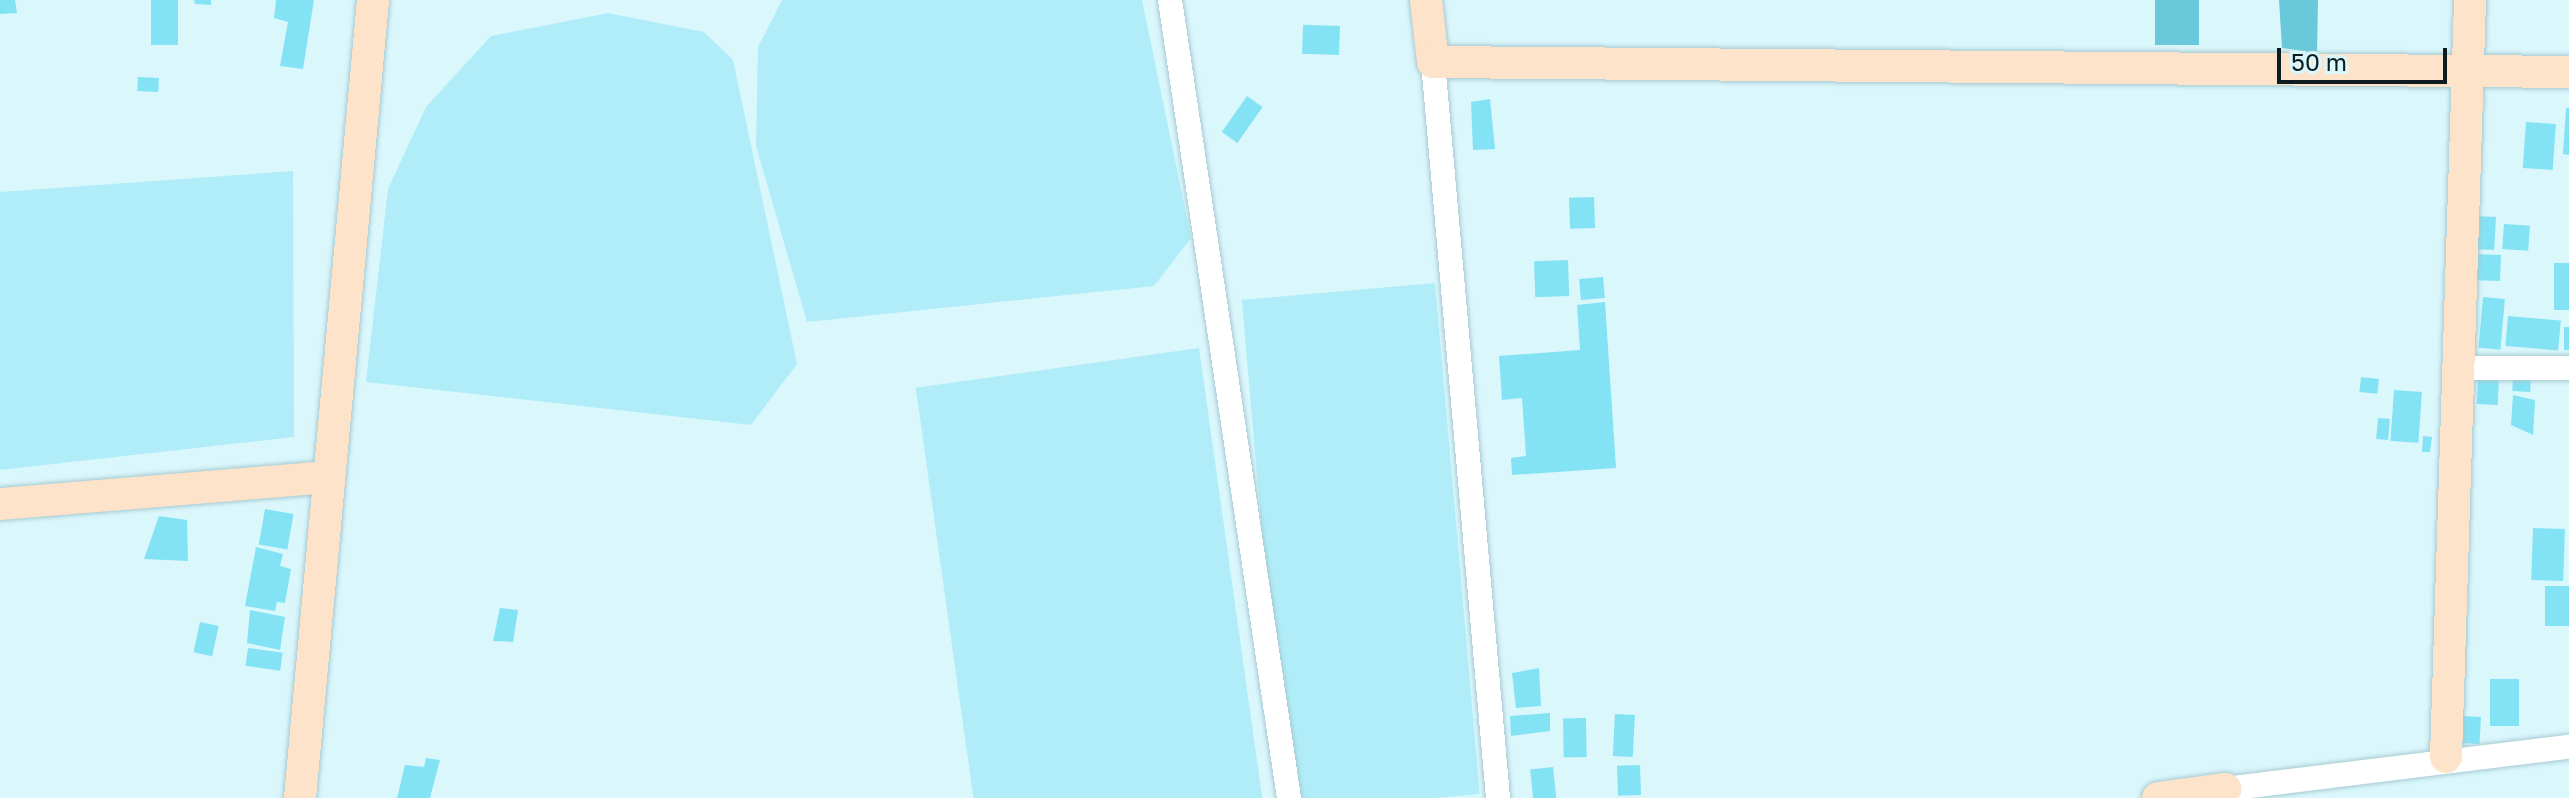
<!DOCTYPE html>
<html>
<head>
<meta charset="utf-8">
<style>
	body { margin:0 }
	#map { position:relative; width:2569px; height:798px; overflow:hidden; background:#daf7fc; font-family:"Golos Text",sans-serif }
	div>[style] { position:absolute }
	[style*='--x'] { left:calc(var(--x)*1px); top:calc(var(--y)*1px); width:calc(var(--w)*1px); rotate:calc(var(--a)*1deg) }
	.green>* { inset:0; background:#b0edf9; transform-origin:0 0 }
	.forest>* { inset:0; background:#69c9db; transform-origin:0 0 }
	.building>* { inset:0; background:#83e3f5; transform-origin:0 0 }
	.roads { filter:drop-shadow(0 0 2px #a7cad1) drop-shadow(0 0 2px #a7cad1) }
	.street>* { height:24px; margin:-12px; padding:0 12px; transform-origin:12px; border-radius:12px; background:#fff }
	.secondary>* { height:32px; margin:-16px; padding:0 16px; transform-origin:16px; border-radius:16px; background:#fde3c9 }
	span { translate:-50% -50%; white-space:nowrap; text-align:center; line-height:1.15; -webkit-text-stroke:6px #daf7fc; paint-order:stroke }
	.scale { position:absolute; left:2277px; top:48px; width:170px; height:36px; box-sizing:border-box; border:4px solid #0e1c1f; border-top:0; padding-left:10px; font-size:24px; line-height:28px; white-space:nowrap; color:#0e1c1f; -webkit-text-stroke:6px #daf7fc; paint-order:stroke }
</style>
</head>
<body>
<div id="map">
	<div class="green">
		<i style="clip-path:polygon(782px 0,1142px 0,1191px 238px,1154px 286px,807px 322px,756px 146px,758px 47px)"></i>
		<i style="clip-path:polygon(608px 13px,704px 32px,733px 60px,797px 364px,751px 425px,366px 382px,388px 189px,426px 107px,491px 36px)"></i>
		<i style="clip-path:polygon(293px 171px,294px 437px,0 470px,0 192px)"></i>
		<i style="left:1435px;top:283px;width:513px;height:194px;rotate:85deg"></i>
		<i style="left:1199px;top:348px;width:455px;height:286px;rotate:82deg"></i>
	</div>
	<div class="forest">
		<i style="left:2155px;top:0;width:44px;height:45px"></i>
		<i style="clip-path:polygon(2279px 0,2318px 0,2317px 53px,2282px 48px)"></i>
	</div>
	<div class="building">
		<i style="clip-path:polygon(0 0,15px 0,17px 13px,0 14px)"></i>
		<i style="left:151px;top:0;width:27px;height:45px"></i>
		<i style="clip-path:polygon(194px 0,211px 0,211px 5px,195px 4px)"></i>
		<i style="clip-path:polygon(276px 0,314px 0,303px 69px,280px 66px,288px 22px,274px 18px)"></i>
		<i style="left:1340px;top:26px;width:29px;height:37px;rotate:92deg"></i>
		<i style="left:138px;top:77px;width:21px;height:14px;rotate:3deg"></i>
		<i style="left:1247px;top:96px;width:19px;height:44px;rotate:35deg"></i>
		<i style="clip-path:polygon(1490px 99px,1495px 149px,1473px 150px,1471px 102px)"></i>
		<i style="clip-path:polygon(2566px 108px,2569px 108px,2569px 155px,2563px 154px)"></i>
		<i style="left:2526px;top:122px;width:30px;height:46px;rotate:4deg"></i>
		<i style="left:1594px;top:197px;width:31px;height:25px;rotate:88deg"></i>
		<i style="left:2476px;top:216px;width:20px;height:33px;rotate:3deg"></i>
		<i style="left:2504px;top:224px;width:26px;height:25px;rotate:4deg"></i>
		<i style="left:2472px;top:254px;width:29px;height:26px;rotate:2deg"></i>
		<i style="left:1568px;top:260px;width:36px;height:34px;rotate:88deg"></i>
		<i style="left:2554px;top:263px;width:15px;height:47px"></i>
		<i style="left:1603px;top:277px;width:21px;height:24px;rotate:85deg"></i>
		<i style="left:2483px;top:297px;width:22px;height:51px;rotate:5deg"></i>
		<i style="clip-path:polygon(1605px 302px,1616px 468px,1512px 475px,1511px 458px,1526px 456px,1522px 398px,1502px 400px,1499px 356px,1580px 350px,1577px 305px)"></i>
		<i style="left:2508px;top:316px;width:53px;height:30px;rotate:5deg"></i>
		<i style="left:2564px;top:327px;width:5px;height:23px"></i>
		<i style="left:2361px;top:377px;width:18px;height:15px;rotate:6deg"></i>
		<i style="left:2513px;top:377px;width:18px;height:14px;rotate:3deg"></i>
		<i style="left:2478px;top:379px;width:21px;height:25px;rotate:3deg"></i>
		<i style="left:2394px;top:390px;width:28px;height:51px;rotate:4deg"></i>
		<i style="clip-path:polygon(2513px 395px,2535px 400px,2533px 435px,2511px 425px)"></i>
		<i style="left:2378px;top:418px;width:12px;height:21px;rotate:5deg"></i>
		<i style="clip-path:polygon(2423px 436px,2432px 437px,2430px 452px,2422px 452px)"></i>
		<i style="left:265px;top:509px;width:29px;height:36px;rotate:10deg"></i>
		<i style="clip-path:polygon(159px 516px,187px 520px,188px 561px,144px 559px)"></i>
		<i style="left:2533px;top:528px;width:32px;height:52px;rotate:2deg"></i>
		<i style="clip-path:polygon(256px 547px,283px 554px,280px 566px,291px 569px,285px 603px,277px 602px,275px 611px,245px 606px)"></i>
		<i style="left:2569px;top:586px;width:40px;height:24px;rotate:90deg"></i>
		<i style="clip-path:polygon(500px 608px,518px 610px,513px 642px,493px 641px)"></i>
		<i style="clip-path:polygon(250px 610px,285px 617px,280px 650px,247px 643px)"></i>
		<i style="left:200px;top:622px;width:19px;height:31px;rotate:12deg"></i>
		<i style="left:248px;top:648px;width:35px;height:18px;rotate:8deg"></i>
		<i style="clip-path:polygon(1539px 668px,1541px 706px,1516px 708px,1512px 673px)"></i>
		<i style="left:2490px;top:679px;width:29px;height:47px"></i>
		<i style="clip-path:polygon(1550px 713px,1550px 731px,1511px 736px,1510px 716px)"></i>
		<i style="left:1615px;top:714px;width:20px;height:42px;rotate:3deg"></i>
		<i style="left:2461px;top:716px;width:20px;height:27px;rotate:3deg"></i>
		<i style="left:1586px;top:718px;width:39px;height:23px;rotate:89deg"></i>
		<i style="clip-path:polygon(426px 758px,440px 760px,430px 798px,397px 798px,405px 765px,424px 767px)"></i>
		<i style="left:1640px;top:765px;width:30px;height:23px;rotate:88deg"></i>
		<i style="left:1553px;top:767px;width:31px;height:23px;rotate:84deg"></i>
	</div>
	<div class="roads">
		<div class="street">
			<i style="--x:1170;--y:0;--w:807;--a:81.52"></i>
			<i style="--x:1433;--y:62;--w:739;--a:84.95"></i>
			<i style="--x:2458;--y:368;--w:111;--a:0"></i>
			<i style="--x:2225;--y:789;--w:347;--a:-7"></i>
		</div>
		<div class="secondary">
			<i style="--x:1426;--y:0;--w:62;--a:83.6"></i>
			<i style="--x:1433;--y:62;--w:1136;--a:0.5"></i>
			<i style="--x:0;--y:504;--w:326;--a:-4.7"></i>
			<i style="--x:2446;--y:757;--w:757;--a:-88.18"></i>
			<i style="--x:300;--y:798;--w:801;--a:-84.77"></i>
			<i style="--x:2158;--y:798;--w:68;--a:-7.7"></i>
		</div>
	</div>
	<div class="scale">50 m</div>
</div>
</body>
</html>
